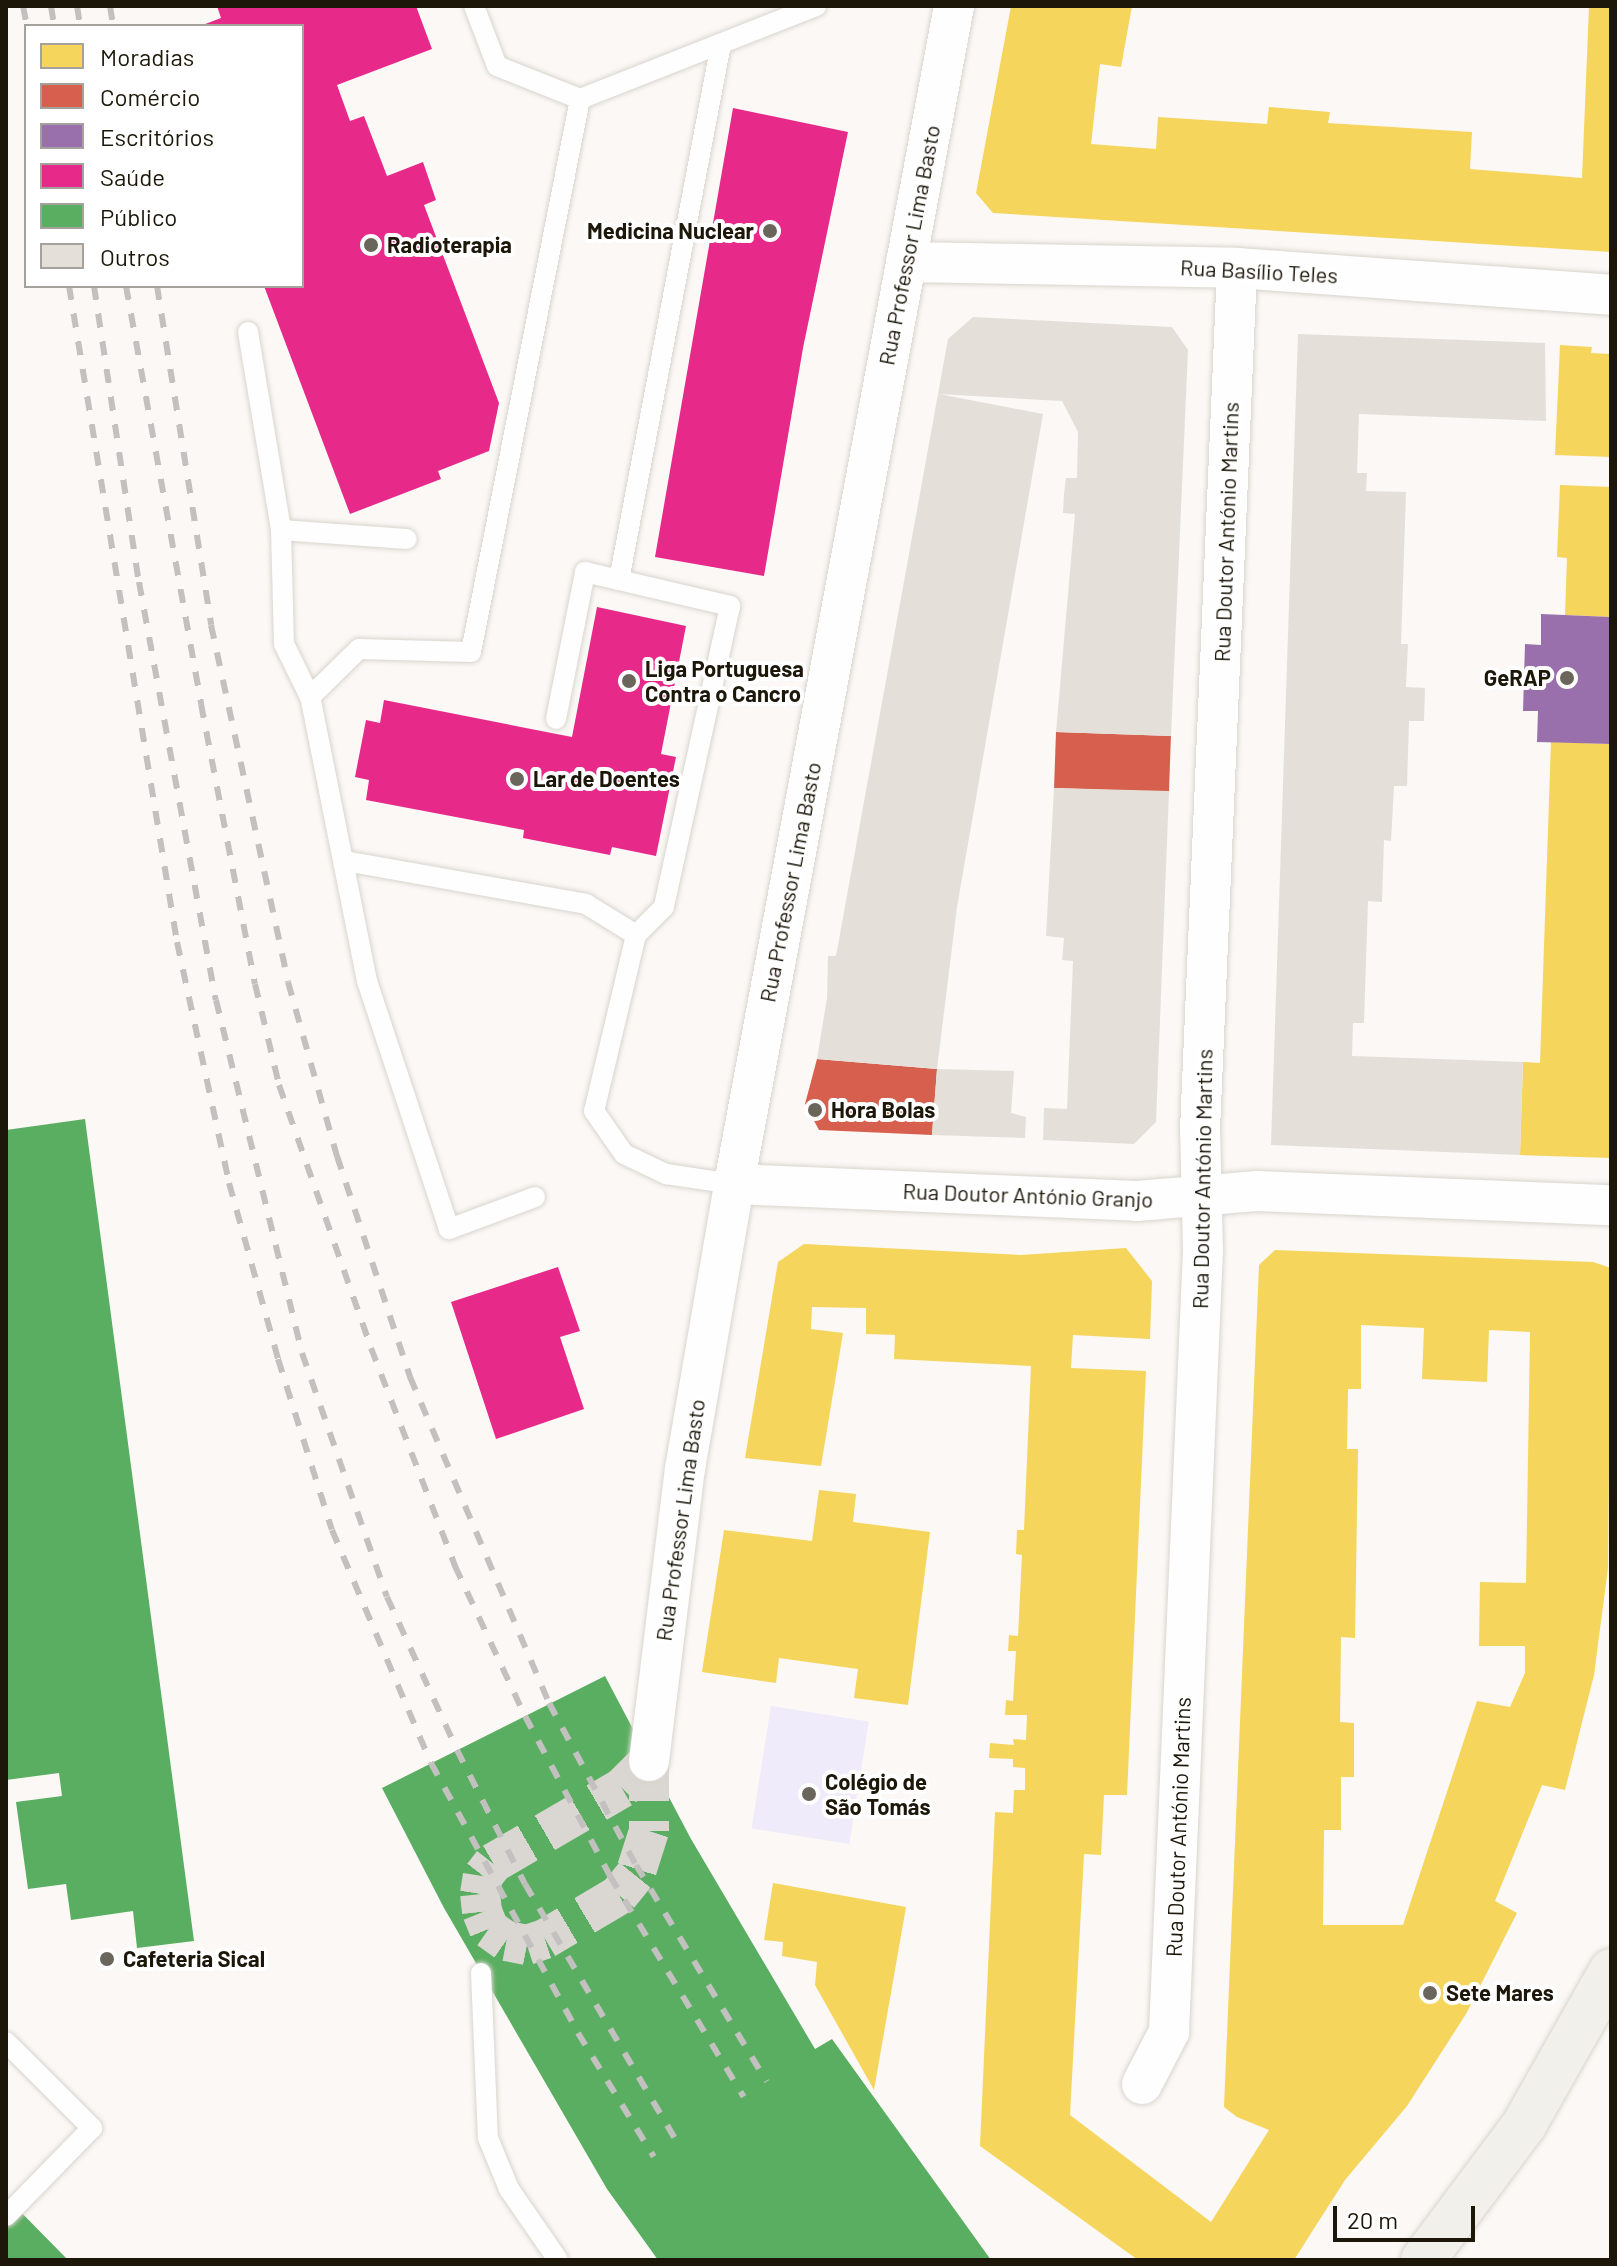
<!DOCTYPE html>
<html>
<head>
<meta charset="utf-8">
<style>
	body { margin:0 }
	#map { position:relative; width:1617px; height:2266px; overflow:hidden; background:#fbf8f5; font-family:Barlow,sans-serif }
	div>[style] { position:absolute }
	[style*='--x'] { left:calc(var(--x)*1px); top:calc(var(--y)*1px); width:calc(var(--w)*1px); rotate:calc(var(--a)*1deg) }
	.green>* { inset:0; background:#efebfa; transform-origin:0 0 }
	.homes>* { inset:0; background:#f6d55c }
	.shops>* { inset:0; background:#d6604d; transform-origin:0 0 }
	.offices>* { inset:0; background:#9970ab }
	.health>* { inset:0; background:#e7298a }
	.public>* { inset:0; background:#5aae61 }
	.building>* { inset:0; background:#e4dfd8 }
	.minor-tunnel>* { height:40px; margin-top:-20px; transform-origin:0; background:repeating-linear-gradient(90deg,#dad6d2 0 40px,transparent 0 60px) }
	.roads { filter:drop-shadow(0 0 2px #d9d4cd) drop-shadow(0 0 2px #d9d4cd) }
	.service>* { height:20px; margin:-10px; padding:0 10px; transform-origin:10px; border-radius:10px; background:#fefefe }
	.minor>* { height:40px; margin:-20px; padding:0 20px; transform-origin:20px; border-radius:20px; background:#fefefe }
	.primary>* { height:44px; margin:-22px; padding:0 22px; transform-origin:22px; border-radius:22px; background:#f2f0eb }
	.rail>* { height:6px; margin-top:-3px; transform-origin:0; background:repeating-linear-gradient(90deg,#c2c1bf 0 14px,transparent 0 28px) }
	.dots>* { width:22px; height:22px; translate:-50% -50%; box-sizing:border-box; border:4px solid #fff; border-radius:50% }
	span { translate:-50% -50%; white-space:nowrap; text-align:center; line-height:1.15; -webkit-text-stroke:8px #fff; paint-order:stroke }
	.poi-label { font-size:22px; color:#1d170a; font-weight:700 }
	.right { translate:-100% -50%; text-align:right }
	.left { translate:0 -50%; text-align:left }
	.street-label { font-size:22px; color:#1d170a }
	.frame { position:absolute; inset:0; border:8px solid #1d170a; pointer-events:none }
	.legend { position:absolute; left:24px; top:24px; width:280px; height:264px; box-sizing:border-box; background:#fff; border:2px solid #a5a29d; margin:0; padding:10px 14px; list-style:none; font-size:24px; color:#1d170a }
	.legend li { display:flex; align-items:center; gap:16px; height:40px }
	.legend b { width:40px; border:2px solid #a5a29d }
	.scale { position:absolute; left:1333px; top:2206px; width:142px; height:36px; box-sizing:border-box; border:4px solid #1d170a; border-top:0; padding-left:10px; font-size:24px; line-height:28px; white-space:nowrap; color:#1d170a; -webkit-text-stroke:6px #fff; paint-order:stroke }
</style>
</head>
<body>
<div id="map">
	<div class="green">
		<i style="left:771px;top:1706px;width:99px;height:124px;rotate:9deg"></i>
	</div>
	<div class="homes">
		<i style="clip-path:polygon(1011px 6px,1132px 6px,1121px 67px,1100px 64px,1091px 144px,1156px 149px,1158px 117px,1267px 124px,1269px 107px,1330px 112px,1328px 123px,1472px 132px,1470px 169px,1582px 178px,1589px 6px,1611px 6px,1611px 252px,993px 213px,976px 193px)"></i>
		<i style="clip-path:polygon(1560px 345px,1592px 347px,1591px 353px,1611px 354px,1611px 457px,1555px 455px)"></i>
		<i style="clip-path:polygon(1560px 485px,1611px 487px,1611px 617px,1565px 615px,1567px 558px,1557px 557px)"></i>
		<i style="clip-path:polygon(1551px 742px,1611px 744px,1611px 1158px,1520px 1155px,1523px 1062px,1540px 1063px)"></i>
		<i style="clip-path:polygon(evenodd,804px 1244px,1021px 1255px,1126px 1248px,1152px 1281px,1150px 1339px,1073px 1335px,1071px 1368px,1146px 1371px,1127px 1795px,1104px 1795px,1101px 1855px,1084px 1854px,1070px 2115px,1211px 2222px,1269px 2130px,1237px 2117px,1224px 2107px,1259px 1265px,1275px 1250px,1593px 1262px,1611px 1268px,1608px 1568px,1594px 1675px,1565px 1790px,1542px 1785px,1495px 1901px,1517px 1913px,1466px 2014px,1407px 2106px,1345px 2180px,1294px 2260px,1138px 2260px,980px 2146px,995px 1812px,1013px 1813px,1014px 1790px,1025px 1790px,1025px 1768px,1013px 1767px,1013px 1759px,989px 1758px,990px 1743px,1014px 1745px,1013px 1739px,1026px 1740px,1027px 1715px,1005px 1715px,1006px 1700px,1013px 1701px,1016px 1651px,1008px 1651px,1009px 1635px,1018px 1636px,1022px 1555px,1016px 1554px,1017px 1530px,1024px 1530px,1031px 1366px,894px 1359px,895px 1335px,866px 1334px,866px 1308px,812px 1307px,811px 1329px,843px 1333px,821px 1466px,745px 1458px,778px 1262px,804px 1244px,1361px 1325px,1424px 1328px,1422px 1379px,1487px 1382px,1489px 1330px,1530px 1332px,1526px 1583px,1480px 1582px,1479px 1646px,1525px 1646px,1525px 1673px,1510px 1707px,1477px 1701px,1403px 1925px,1323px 1925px,1324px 1830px,1341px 1830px,1341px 1777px,1354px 1777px,1354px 1723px,1340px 1722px,1341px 1637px,1355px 1638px,1358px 1449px,1347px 1449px,1348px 1389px,1361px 1389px,1361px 1325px)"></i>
		<i style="clip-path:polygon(819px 1490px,856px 1494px,853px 1522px,930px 1532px,908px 1705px,854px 1698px,858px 1669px,779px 1658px,776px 1683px,702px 1672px,724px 1530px,812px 1541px)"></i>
		<i style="clip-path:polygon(773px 1883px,906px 1907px,874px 2090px,815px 1985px,817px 1962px,782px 1956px,783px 1942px,764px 1940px)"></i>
	</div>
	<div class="shops">
		<i style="left:1056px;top:732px;width:115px;height:56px;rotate:2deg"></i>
		<i style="clip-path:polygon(817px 1059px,937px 1069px,932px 1135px,819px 1130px,805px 1104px)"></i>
	</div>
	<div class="offices">
		<i style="clip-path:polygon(1541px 614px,1611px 617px,1611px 744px,1537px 742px,1538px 711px,1523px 711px,1525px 644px,1541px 645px)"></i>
	</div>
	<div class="health">
		<i style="clip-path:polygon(217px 6px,416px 6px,432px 49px,337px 85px,350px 121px,364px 116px,387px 176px,423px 162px,436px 200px,424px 205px,499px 403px,489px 451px,438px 471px,441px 479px,350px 514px,264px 286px,302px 286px,302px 26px,200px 26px,221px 18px)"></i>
		<i style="clip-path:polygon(733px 108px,848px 132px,803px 348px,764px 576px,655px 557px)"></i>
		<i style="clip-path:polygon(597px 607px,686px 626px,661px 754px,676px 757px,656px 856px,612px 847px,610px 855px,523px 838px,524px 830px,366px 800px,369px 780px,355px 777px,366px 720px,380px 723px,384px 700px,572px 737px)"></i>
		<i style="clip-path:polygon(558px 1267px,580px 1331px,560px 1337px,584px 1409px,496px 1439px,451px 1302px)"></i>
	</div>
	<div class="public">
		<i style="clip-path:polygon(85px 1119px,194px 1941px,137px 1948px,133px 1911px,71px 1920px,66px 1884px,28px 1889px,16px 1802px,62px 1796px,59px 1773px,6px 1780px,6px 1130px)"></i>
		<i style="clip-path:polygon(605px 1676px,691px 1839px,815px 2049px,832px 2039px,991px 2260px,658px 2260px,607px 2189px,444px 1908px,382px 1788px)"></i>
		<i style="clip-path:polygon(6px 2197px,68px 2260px,6px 2260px)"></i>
	</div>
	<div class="building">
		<i style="clip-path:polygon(973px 317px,1172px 327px,1188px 350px,1171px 736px,1056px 732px,1075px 514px,1063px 513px,1064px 494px,1066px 478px,1077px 478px,1078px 432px,1062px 401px,939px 394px,1043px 414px,957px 907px,937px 1069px,817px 1059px,827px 998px,828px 956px,836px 956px,948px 339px)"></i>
		<i style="clip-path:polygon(1298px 334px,1545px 343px,1546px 421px,1359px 414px,1357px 473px,1367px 473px,1366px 491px,1406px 492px,1401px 644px,1408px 644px,1406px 687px,1425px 688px,1424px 721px,1409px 721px,1407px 786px,1394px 786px,1391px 841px,1384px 840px,1382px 902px,1368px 901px,1364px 1023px,1353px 1023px,1352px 1056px,1523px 1062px,1520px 1155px,1271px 1145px)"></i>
		<i style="clip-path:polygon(1054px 788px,1169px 791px,1156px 1122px,1134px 1144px,1043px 1140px,1044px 1108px,1067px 1109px,1073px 961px,1062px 960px,1064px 938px,1046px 936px)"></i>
		<i style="clip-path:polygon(937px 1069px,1014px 1071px,1011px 1113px,1026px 1117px,1025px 1138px,932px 1135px)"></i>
	</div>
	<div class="minor-tunnel">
		<i style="--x:649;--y:1761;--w:70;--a:90"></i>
		<i style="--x:649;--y:1831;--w:46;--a:107.7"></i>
		<i style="--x:635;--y:1875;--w:26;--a:129"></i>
		<i style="--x:619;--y:1895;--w:86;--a:149.3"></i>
		<i style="--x:545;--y:1939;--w:19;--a:162"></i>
		<i style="--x:527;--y:1945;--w:21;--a:-169"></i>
		<i style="--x:506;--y:1941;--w:21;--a:-145"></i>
		<i style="--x:489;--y:1929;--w:18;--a:-112"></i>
		<i style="--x:482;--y:1912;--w:18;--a:-96"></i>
		<i style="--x:480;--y:1894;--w:18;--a:-81"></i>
		<i style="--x:483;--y:1876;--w:16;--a:-52"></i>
		<i style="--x:493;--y:1863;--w:149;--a:-30.2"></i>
		<i style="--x:622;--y:1788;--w:38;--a:-45"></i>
	</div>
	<div class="roads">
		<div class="service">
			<i style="--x:474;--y:6;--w:64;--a:69"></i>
			<i style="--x:497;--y:66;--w:89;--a:21.7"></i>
			<i style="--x:580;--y:99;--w:254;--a:-21.5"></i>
			<i style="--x:248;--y:332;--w:201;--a:80.5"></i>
			<i style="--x:281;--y:530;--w:114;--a:88.5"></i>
			<i style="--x:284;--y:644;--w:59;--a:63.9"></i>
			<i style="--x:281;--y:530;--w:126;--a:4.1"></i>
			<i style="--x:619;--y:580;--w:546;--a:-79.23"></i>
			<i style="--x:556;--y:719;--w:150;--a:-78.8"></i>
			<i style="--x:585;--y:572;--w:149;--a:13.2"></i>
			<i style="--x:730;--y:606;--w:308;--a:102.4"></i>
			<i style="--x:664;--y:907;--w:40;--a:135"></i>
			<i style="--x:636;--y:935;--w:181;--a:103.4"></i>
			<i style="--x:594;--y:1111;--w:52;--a:55.1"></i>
			<i style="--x:624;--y:1154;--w:47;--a:25.5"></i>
			<i style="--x:666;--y:1174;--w:69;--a:8.4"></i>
			<i style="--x:345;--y:861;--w:245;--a:10.1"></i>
			<i style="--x:586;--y:904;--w:59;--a:31.8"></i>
			<i style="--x:535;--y:1197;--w:92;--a:159.6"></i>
			<i style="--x:449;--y:1229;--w:261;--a:-108.3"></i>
			<i style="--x:367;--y:981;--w:290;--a:-101.3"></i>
			<i style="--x:310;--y:697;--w:69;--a:-44.4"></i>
			<i style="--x:359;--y:649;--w:112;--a:1.5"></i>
			<i style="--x:471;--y:652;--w:564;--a:-78.85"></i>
			<i style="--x:481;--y:1973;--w:165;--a:87.6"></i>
			<i style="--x:488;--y:2138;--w:55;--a:67.6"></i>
			<i style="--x:509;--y:2189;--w:86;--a:55.4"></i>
			<i style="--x:6;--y:2042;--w:122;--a:45"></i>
			<i style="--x:92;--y:2128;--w:123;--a:134.3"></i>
		</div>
		<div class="minor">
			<i style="--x:906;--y:262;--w:331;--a:1"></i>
			<i style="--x:1237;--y:268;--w:375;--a:4.1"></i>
			<i style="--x:734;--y:1184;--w:403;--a:2.4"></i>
			<i style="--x:1137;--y:1201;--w:120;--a:-4.8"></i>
			<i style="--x:1257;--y:1191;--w:354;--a:2.3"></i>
			<i style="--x:649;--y:1761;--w:294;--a:-83"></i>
			<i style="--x:685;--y:1469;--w:289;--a:-80.2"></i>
			<i style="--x:734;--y:1184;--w:1198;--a:-79.42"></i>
			<i style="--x:1142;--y:2084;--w:59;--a:-62.6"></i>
			<i style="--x:1169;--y:2032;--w:783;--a:-87.51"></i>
			<i style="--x:1203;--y:1250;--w:120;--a:-91.4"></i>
			<i style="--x:1200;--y:1130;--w:863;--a:-87.54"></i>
		</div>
		<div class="primary">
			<i style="--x:1423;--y:2260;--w:169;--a:-53.2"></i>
			<i style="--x:1524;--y:2125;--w:177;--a:-60.5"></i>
		</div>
	</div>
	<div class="rail">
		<i style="--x:23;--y:6;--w:20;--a:79"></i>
		<i style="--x:51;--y:6;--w:20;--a:81"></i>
		<i style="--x:77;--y:6;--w:20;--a:81"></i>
		<i style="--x:110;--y:6;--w:20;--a:81"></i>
		<i style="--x:69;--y:286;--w:665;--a:80.65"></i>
		<i style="--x:177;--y:942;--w:247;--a:77.8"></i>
		<i style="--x:229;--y:1183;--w:183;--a:74.4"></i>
		<i style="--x:278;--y:1359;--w:179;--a:72.5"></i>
		<i style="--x:332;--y:1530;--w:253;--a:67"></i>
		<i style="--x:431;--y:1763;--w:307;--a:61.4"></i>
		<i style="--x:578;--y:2033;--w:145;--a:58.5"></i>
		<i style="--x:94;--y:286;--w:299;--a:81.4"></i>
		<i style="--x:139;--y:582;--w:425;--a:79.6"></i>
		<i style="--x:216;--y:1000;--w:363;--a:76.3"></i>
		<i style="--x:302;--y:1353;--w:258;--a:70.8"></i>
		<i style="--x:387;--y:1597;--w:168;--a:65.4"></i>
		<i style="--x:457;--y:1750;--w:150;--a:63.1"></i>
		<i style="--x:525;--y:1884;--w:299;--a:59.5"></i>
		<i style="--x:126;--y:286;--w:425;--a:79.8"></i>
		<i style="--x:201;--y:704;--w:285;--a:79.1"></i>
		<i style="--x:255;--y:984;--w:104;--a:76.6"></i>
		<i style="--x:279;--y:1085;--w:279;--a:70.7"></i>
		<i style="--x:371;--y:1348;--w:234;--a:68.9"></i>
		<i style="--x:455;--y:1566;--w:166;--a:65"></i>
		<i style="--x:525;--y:1716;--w:181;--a:62"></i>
		<i style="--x:610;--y:1876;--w:258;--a:58.8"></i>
		<i style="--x:157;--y:286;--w:343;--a:80.9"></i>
		<i style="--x:211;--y:625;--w:365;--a:77.8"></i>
		<i style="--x:288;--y:982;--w:181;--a:74.3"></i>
		<i style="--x:337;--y:1156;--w:233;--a:71.7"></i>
		<i style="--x:410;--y:1377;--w:354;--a:66.9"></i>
		<i style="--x:549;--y:1703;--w:184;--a:61.8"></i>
		<i style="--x:636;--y:1865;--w:253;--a:58.9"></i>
	</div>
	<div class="dots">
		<i style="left:770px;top:231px;background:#6b665c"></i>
		<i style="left:371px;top:245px;background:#6b665c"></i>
		<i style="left:1567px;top:678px;background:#6b665c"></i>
		<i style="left:629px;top:681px;background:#6b665c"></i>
		<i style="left:517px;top:779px;background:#6b665c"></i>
		<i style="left:815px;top:1110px;background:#6b665c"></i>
		<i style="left:809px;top:1794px;background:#6b665c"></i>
		<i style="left:107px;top:1959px;background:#6b665c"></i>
		<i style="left:1430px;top:1993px;background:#6b665c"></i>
	</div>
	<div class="poi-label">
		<span class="right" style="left:754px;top:231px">Medicina Nuclear</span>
		<span class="left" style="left:387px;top:245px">Radioterapia</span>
		<span class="left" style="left:645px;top:681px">Liga Portuguesa<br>Contra o Cancro</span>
		<span class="right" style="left:1551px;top:678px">GeRAP</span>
		<span class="left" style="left:533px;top:779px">Lar de Doentes</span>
		<span class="left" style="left:831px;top:1110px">Hora Bolas</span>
		<span class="left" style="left:825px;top:1794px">Colégio de<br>São Tomás</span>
		<span class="left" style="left:123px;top:1959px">Cafeteria Sical</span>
		<span class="left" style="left:1446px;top:1993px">Sete Mares</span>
	</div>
	<div class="street-label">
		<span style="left:909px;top:245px;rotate:-79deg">Rua Professor Lima Basto</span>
		<span style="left:1259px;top:271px;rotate:3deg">Rua Basílio Teles</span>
		<span style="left:1226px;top:532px;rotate:-88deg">Rua Doutor António Martins</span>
		<span style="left:790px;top:882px;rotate:-79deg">Rua Professor Lima Basto</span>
		<span style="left:1202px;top:1179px;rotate:-89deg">Rua Doutor António Martins</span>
		<span style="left:1028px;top:1195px;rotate:2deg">Rua Doutor António Granjo</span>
		<span style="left:680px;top:1520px;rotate:-82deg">Rua Professor Lima Basto</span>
		<span style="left:1178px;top:1827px;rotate:-88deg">Rua Doutor António Martins</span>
	</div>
	<div class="frame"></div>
	<ul class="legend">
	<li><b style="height:22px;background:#f6d55c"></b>Moradias</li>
	<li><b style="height:22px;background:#d6604d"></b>Comércio</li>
	<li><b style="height:22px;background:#9970ab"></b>Escritórios</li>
	<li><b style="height:22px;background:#e7298a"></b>Saúde</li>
	<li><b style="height:22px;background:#5aae61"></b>Público</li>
	<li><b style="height:22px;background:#e4dfd8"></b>Outros</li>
	</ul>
	<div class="scale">20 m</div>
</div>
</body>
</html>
